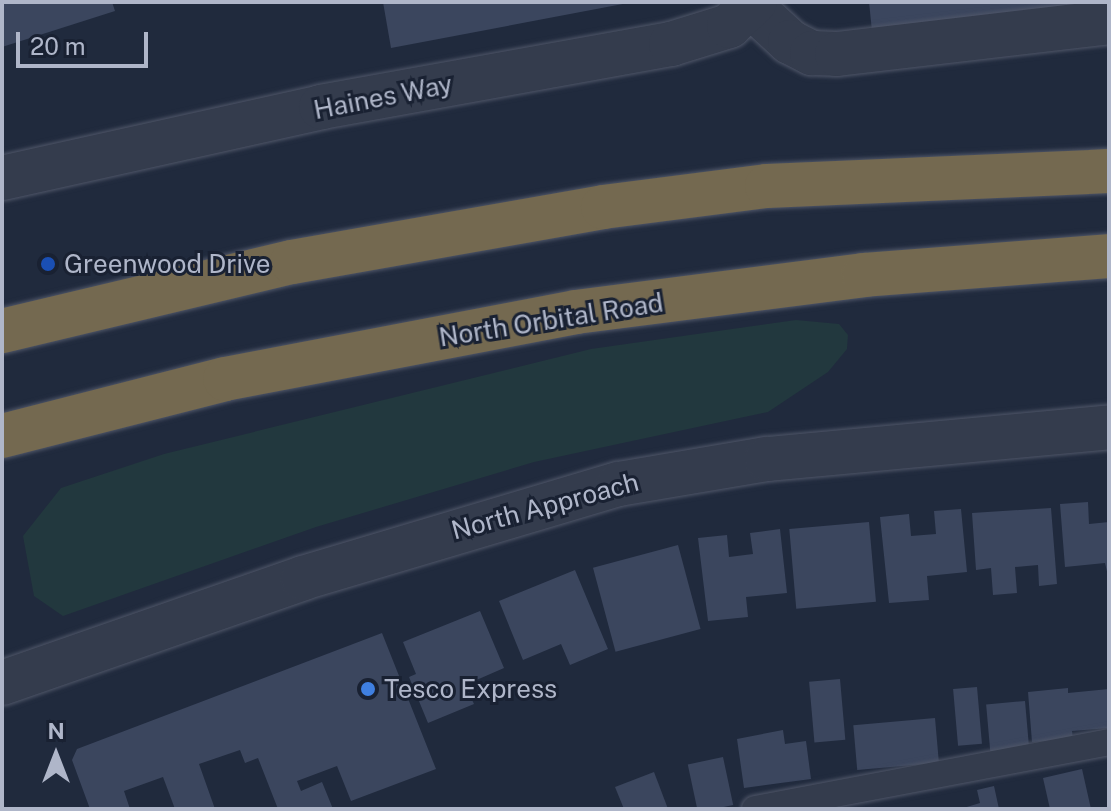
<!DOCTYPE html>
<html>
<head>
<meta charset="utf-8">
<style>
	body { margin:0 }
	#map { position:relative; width:1111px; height:811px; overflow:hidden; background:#202a3d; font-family:"Public Sans",sans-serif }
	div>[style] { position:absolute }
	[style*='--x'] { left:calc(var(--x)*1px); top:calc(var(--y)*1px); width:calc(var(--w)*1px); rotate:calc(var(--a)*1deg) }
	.green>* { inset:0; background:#22383e }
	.building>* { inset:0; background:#3b465e; transform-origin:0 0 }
	.roads { filter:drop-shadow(0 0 2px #4f5668) drop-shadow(0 0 2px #4f5668) }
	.lane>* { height:26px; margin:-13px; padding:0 13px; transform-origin:13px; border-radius:13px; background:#343c4d }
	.street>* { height:44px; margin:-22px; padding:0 22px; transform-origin:22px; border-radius:22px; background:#343c4d }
	.highway>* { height:44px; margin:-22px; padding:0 22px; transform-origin:22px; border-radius:22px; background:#746950 }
	.dots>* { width:22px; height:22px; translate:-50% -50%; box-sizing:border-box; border:4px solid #192132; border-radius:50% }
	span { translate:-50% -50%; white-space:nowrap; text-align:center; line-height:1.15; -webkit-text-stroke:6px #192132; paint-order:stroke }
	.street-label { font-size:26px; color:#afb6c9 }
	.poi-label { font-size:26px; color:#afb6c9 }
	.left { translate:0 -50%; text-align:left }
	.frame { position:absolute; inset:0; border:4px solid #afb6c9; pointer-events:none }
	.north { position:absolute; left:16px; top:715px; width:80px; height:80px; -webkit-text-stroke:6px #192132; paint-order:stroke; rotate:0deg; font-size:22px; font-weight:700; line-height:32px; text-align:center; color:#afb6c9 }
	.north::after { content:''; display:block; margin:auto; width:28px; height:36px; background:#afb6c9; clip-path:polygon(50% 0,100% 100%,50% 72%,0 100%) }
	.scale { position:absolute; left:16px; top:32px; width:132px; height:36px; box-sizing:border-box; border:4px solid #afb6c9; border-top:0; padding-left:10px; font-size:24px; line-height:28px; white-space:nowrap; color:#afb6c9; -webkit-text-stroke:6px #192132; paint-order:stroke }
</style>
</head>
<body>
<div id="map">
	<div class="green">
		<i style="clip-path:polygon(796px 320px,839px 324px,848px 335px,847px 349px,828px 372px,768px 412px,534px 462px,316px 527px,63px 616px,34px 596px,23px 536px,61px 488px,164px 454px,591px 349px)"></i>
	</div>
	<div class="building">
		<i style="clip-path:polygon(2px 2px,112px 2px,115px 11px,2px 47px)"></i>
		<i style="clip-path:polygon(383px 2px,628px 2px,628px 3px,391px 48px)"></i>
		<i style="clip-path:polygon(869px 2px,1105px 2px,872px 31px)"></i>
		<i style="clip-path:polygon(1088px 502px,1089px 524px,1109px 522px,1109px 580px,1105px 563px,1065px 567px,1060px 504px)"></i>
		<i style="clip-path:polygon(1051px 508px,1057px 584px,1039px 586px,1038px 565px,1015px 567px,1017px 593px,993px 595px,991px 568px,976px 570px,972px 513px)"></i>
		<i style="clip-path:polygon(961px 509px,967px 572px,927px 576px,929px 600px,889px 603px,880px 517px,909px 514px,911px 536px,936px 534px,934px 511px)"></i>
		<i style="left:869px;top:522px;width:80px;height:80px;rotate:85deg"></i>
		<i style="clip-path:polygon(780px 529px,787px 593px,746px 597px,748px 617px,708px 621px,698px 538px,727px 535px,729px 557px,753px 554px,750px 533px)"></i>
		<i style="left:678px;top:545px;width:87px;height:88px;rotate:75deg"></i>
		<i style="clip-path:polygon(575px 570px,608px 649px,570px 665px,561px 644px,523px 660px,499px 601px)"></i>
		<i style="clip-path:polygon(480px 611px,504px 668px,465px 685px,474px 704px,428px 723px,409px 677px,416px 674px,403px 642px)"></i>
		<i style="clip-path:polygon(382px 633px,436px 769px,351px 801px,337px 766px,297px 781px,301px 791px,322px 782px,333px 809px,278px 809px,258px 758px,245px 763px,240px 750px,199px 764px,215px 809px,175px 809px,163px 777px,124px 791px,130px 809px,90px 809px,72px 760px,77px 749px)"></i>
		<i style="left:840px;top:679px;width:61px;height:31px;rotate:85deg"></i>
		<i style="left:977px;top:687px;width:57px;height:24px;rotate:85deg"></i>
		<i style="clip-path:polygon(1068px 688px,1068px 693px,1109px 689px,1109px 728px,1072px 731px,1073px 739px,1032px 742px,1028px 692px)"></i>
		<i style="left:1025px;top:701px;width:47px;height:39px;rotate:85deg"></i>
		<i style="left:935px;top:718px;width:45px;height:82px;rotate:85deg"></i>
		<i style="clip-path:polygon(783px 730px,785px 744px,806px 741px,811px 779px,744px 788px,737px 739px)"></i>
		<i style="left:723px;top:757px;width:49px;height:36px;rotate:78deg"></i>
		<i style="clip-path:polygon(1082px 769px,1091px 809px,1050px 809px,1043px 778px)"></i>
		<i style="clip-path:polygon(654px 772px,668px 809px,624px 809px,615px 787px)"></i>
		<i style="clip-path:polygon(994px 786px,999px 809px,960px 809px,980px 803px,977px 790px)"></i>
	</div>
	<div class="roads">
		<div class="lane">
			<i style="--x:755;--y:809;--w:360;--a:-10.7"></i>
		</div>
		<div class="street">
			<i style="--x:752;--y:7;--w:52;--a:42.6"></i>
			<i style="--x:790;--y:42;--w:25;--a:27"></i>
			<i style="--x:812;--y:53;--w:25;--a:2"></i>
			<i style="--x:837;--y:54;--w:274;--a:-6.7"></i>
			<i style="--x:2;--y:178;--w:327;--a:-12.5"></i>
			<i style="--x:321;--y:107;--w:356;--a:-10.2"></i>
			<i style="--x:671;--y:44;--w:61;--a:-17.2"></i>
			<i style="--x:729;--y:26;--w:35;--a:-43"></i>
			<i style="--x:2;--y:683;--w:319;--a:-19.2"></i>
			<i style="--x:303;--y:578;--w:330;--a:-16.6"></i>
			<i style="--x:619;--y:484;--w:150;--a:-9.6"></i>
			<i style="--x:767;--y:459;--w:343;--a:-5.3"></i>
		</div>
		<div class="highway">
			<i style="--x:2;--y:331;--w:298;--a:-13.4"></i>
			<i style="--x:292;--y:262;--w:316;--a:-10"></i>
			<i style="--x:603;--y:207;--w:165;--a:-7.3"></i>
			<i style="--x:767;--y:186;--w:342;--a:-2.5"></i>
			<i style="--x:2;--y:436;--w:230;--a:-14.3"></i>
			<i style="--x:225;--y:379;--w:357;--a:-10.8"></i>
			<i style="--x:576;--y:312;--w:290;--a:-7.3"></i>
			<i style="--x:864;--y:275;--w:246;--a:-4.4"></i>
		</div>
	</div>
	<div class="dots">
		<i style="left:48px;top:264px;background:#1a4fb4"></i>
		<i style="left:368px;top:689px;background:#3f7fe0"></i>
	</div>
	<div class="street-label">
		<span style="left:383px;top:97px;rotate:-11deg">Haines Way</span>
		<span style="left:551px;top:320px;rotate:-9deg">North Orbital Road</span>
		<span style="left:545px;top:506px;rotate:-15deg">North Approach</span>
	</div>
	<div class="poi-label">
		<span class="left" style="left:64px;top:264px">Greenwood Drive</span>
		<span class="left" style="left:384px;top:689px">Tesco Express</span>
	</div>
	<div class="frame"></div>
	<div class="north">N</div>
	<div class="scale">20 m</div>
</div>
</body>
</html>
